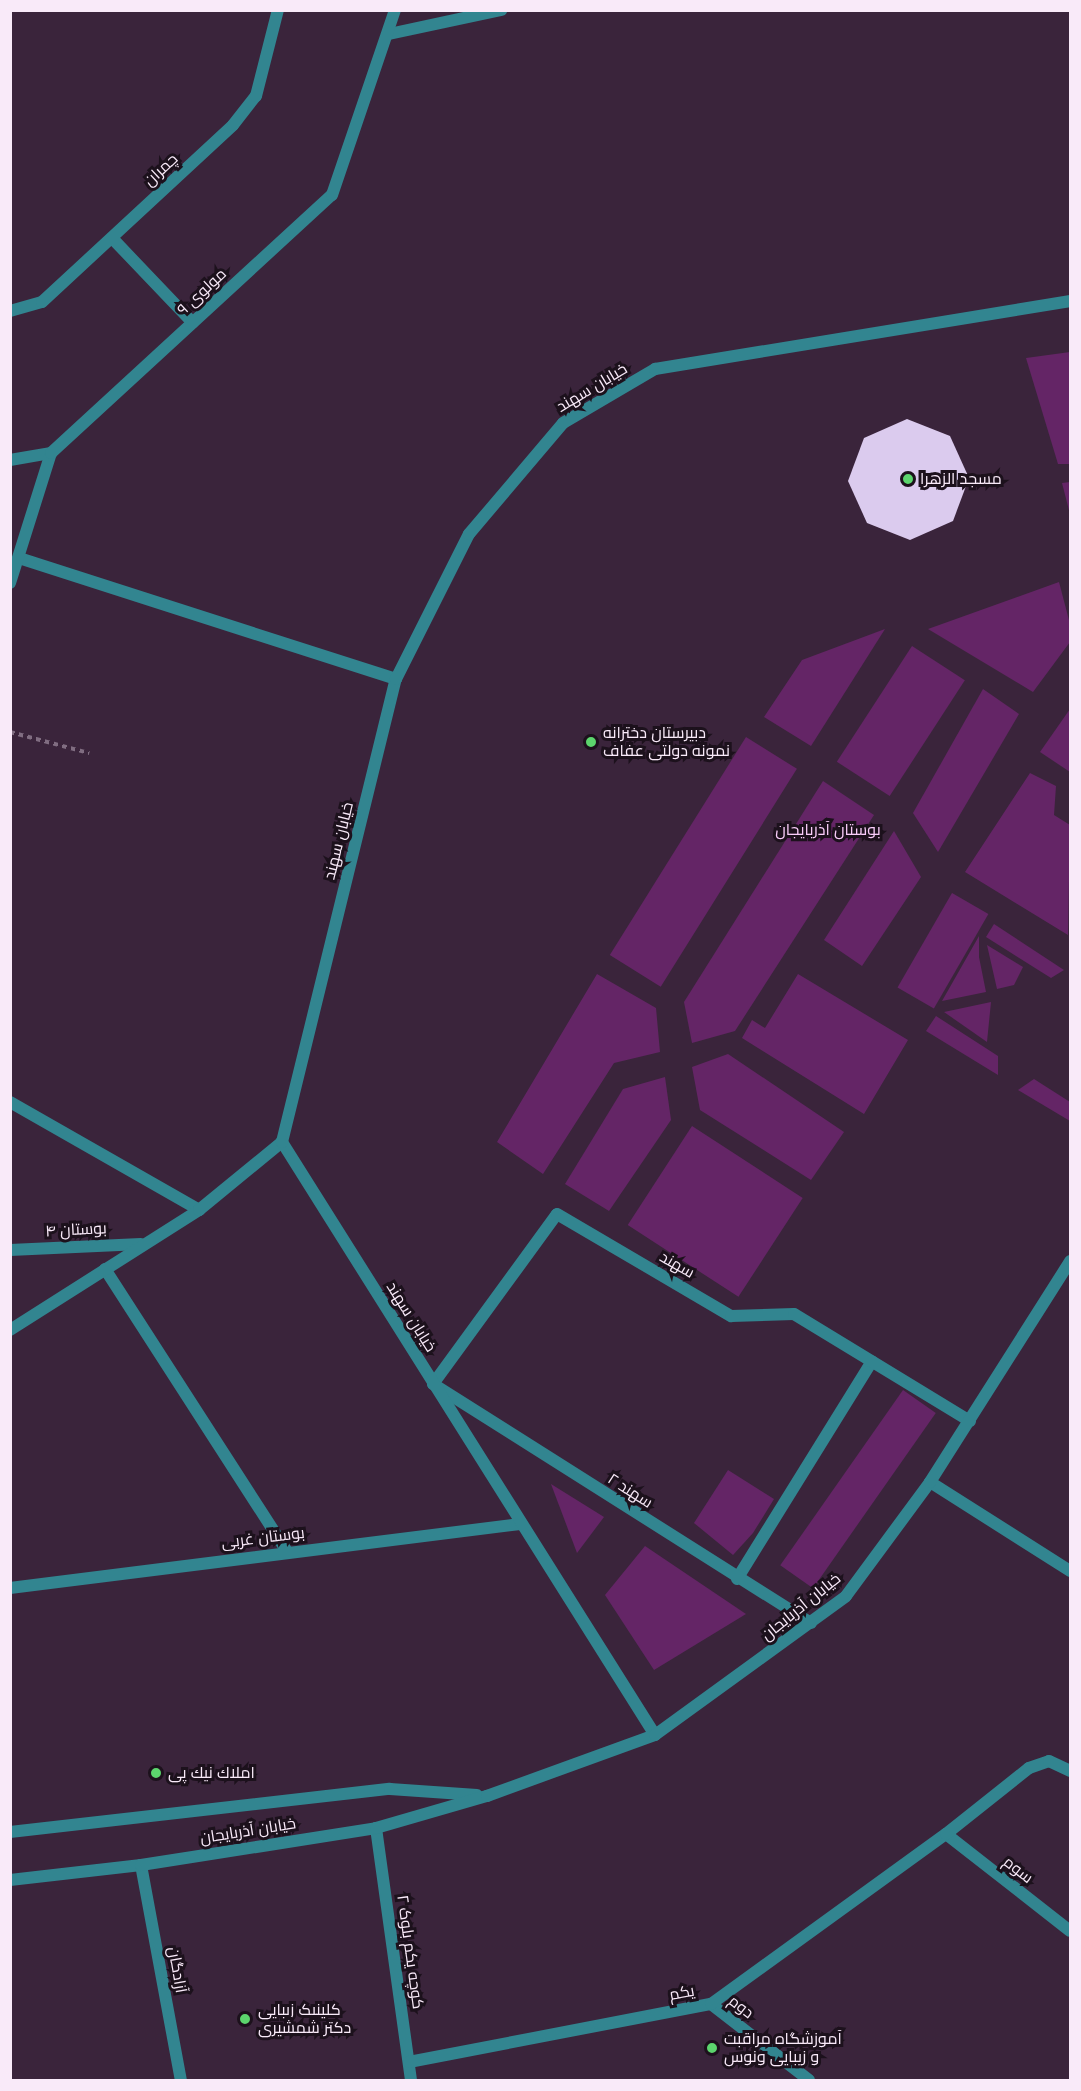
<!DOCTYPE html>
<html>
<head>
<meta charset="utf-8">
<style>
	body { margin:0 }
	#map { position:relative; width:1081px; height:2091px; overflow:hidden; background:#3a243b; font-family:"Fira Sans",Cairo,sans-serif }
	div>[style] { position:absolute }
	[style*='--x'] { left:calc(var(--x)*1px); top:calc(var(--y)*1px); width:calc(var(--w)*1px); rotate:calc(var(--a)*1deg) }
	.green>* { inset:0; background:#642566; transform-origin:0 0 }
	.building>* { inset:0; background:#dbcbee }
	.path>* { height:4px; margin-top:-2px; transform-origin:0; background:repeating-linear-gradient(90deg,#806d81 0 4.5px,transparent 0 9px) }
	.minor>* { height:12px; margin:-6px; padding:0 6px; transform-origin:6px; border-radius:6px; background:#328590 }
	.tertiary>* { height:12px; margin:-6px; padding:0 6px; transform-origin:6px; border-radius:6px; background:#328590 }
	.dots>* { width:16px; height:16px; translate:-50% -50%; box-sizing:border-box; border:3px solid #1c111c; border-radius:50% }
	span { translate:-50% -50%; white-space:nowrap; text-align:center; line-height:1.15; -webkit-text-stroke:6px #1c111c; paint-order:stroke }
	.street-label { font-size:16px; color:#f9eaf9 }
	.poi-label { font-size:16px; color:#f9eaf9 }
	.left { translate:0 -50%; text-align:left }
	.park-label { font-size:16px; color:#facdfa }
	.frame { position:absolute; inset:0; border:12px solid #f9eaf9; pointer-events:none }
</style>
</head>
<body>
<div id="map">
	<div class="green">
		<i style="clip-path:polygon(1070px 352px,1070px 464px,1058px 464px,1026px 358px)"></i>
		<i style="clip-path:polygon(1070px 482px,1070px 514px,1062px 483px)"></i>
		<i style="clip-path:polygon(1059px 582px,1070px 624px,1070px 642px,1033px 692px,928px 629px)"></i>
		<i style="clip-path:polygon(885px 629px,811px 746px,764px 717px,802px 660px)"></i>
		<i style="left:912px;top:646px;width:63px;height:138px;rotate:33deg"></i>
		<i style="clip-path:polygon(983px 689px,1019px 714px,938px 852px,913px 813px)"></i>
		<i style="clip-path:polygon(1070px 709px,1070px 772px,1040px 752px)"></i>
		<i style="left:746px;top:737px;width:60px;height:257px;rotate:32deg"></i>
		<i style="clip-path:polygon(1030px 773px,1056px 786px,1054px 815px,1070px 825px,1068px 935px,965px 872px)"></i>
		<i style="clip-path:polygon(823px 781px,874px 815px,735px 1031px,692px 1043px,684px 1002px)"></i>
		<i style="clip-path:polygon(894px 831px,921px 877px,862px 966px,824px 940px)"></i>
		<i style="left:952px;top:893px;width:42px;height:109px;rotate:30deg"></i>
		<i style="clip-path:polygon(994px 924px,1064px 970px,1051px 978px,986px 937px)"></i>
		<i style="clip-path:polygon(979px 936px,979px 957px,986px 992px,942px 1001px)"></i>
		<i style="clip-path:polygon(987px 945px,1023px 967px,1014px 985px,997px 989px)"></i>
		<i style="clip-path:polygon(597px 974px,656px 1008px,660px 1052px,614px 1063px,543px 1174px,497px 1142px)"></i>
		<i style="clip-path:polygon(798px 974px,908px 1040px,864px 1114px,742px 1038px,752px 1020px,765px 1028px)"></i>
		<i style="clip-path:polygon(991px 1002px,987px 1042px,944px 1012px)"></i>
		<i style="clip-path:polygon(936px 1016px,998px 1056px,998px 1075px,926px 1031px)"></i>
		<i style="clip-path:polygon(728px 1054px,844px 1132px,811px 1180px,700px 1110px,692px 1067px)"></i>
		<i style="clip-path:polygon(665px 1077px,671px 1120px,609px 1211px,565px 1184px,623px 1089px)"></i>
		<i style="clip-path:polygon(1034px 1079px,1070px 1102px,1070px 1121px,1018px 1090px)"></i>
		<i style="left:692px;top:1126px;width:132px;height:118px;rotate:33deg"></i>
		<i style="left:903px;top:1390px;width:40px;height:214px;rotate:35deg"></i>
		<i style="clip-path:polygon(728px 1470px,774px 1499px,753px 1533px,733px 1555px,694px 1523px)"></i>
		<i style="clip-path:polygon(551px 1484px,604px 1517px,577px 1553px)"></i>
		<i style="clip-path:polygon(645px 1546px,746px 1614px,654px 1670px,605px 1595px)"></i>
	</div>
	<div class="building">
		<i style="clip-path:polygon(907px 419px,950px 436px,969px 478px,953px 521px,910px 540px,867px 523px,848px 481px,864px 438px)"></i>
	</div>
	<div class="path">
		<i style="--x:10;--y:732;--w:82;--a:14.9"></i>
	</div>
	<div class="minor">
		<i style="--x:389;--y:34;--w:115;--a:-12.1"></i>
		<i style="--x:112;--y:238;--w:117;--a:46.4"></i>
		<i style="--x:10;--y:311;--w:33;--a:-16"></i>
		<i style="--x:42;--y:302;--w:260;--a:-42.8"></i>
		<i style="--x:233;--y:125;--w:37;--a:-52"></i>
		<i style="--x:256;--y:96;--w:89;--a:-75.7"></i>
		<i style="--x:10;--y:460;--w:42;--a:-9.7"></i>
		<i style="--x:19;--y:558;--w:396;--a:17.8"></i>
		<i style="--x:10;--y:583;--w:136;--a:-72.5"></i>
		<i style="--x:51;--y:453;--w:381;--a:-42.6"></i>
		<i style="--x:332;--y:195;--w:195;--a:-71.2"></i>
		<i style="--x:10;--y:1102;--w:218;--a:29.7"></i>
		<i style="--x:10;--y:1250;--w:131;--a:-2.6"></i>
		<i style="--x:105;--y:1269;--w:336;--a:57.2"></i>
		<i style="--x:10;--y:1330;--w:224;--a:-32.4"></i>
		<i style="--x:199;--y:1210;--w:107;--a:-39.3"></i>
		<i style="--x:930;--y:1482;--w:166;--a:32.4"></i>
		<i style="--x:737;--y:1579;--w:256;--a:-58.2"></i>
		<i style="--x:10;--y:1588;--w:514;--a:-7.15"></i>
		<i style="--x:811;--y:1623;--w:447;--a:-147.7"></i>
		<i style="--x:433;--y:1384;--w:210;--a:-53.9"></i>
		<i style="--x:557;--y:1214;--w:202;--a:30.4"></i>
		<i style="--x:731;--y:1316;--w:63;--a:-1.8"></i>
		<i style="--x:794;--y:1314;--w:206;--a:31.3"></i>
		<i style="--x:655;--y:1735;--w:701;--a:-122.17"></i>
		<i style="--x:282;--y:1142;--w:477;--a:-76.2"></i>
		<i style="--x:396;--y:679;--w:162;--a:-63.3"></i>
		<i style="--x:469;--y:534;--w:145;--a:-49.7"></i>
		<i style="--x:563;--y:423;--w:107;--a:-30.4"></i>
		<i style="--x:655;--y:369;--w:421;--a:-9.3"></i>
		<i style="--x:376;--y:1828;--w:254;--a:82.1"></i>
		<i style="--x:946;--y:1834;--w:157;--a:38"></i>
		<i style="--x:141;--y:1865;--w:219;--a:79.5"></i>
		<i style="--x:711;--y:2004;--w:124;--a:37.8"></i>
		<i style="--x:409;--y:2062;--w:308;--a:-10.9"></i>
		<i style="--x:711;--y:2004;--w:290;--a:-35.9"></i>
		<i style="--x:946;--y:1834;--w:106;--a:-38.5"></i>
		<i style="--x:1029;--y:1768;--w:21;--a:-19"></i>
		<i style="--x:1049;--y:1761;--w:23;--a:25"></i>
	</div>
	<div class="tertiary">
		<i style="--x:10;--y:1832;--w:382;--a:-6.5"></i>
		<i style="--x:390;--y:1789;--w:87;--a:3.9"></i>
		<i style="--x:10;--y:1880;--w:132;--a:-6.5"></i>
		<i style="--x:141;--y:1865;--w:238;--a:-8.9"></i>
		<i style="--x:376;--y:1828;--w:116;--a:-16.1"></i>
		<i style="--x:487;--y:1796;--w:179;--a:-20"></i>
		<i style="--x:655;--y:1735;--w:236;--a:-36"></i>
		<i style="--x:846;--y:1596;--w:142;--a:-53.6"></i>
		<i style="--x:930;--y:1482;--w:262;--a:-57.6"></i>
	</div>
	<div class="dots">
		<i style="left:908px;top:479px;background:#5cd56d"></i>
		<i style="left:591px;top:742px;background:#5cd56d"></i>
		<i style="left:156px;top:1773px;background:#5cd56d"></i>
		<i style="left:245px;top:2019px;background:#5cd56d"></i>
		<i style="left:712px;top:2048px;background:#5cd56d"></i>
	</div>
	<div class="street-label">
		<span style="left:161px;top:170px;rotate:-43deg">چمران</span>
		<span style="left:202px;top:292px;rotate:-43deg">مولوی ۹</span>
		<span style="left:592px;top:388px;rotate:-31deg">خیابان سهند</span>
		<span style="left:339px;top:841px;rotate:-76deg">خیابان سهند</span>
		<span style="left:76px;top:1230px;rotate:-3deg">بوستان ۴</span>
		<span style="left:677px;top:1265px;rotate:30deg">سهند</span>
		<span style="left:411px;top:1317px;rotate:58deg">خیابان سهند</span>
		<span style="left:630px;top:1491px;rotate:33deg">سهند ۲</span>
		<span style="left:263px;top:1538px;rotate:-7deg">بوستان غربی</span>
		<span style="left:801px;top:1607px;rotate:-39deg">خیابان آذربایجان</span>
		<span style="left:248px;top:1831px;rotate:-9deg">خیابان آذربایجان</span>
		<span style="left:1018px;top:1870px;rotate:38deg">سوم</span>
		<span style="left:410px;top:1952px;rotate:82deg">کوچه یکم بلوک ۲</span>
		<span style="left:177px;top:1970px;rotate:80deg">آزادگان</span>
		<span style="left:682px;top:1993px;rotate:-10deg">یکم</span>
		<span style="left:741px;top:2007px;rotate:38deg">دوم</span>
	</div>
	<div class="poi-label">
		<span class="left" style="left:920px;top:479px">مسجد الزهرا</span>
		<span class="left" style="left:603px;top:742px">دبیرستان دخترانه<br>نمونه دولتی عفاف</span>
		<span class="left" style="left:168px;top:1773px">املاك نيك پى</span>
		<span class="left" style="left:258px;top:2019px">کلینیک زیبایی<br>دکتر شمشیری</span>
		<span class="left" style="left:724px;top:2048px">آموزشگاه مراقبت<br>و زیبایی ونوس</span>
	</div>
	<div class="park-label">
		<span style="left:828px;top:830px">بوستان آذربایجان</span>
	</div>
	<div class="frame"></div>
</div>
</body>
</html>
